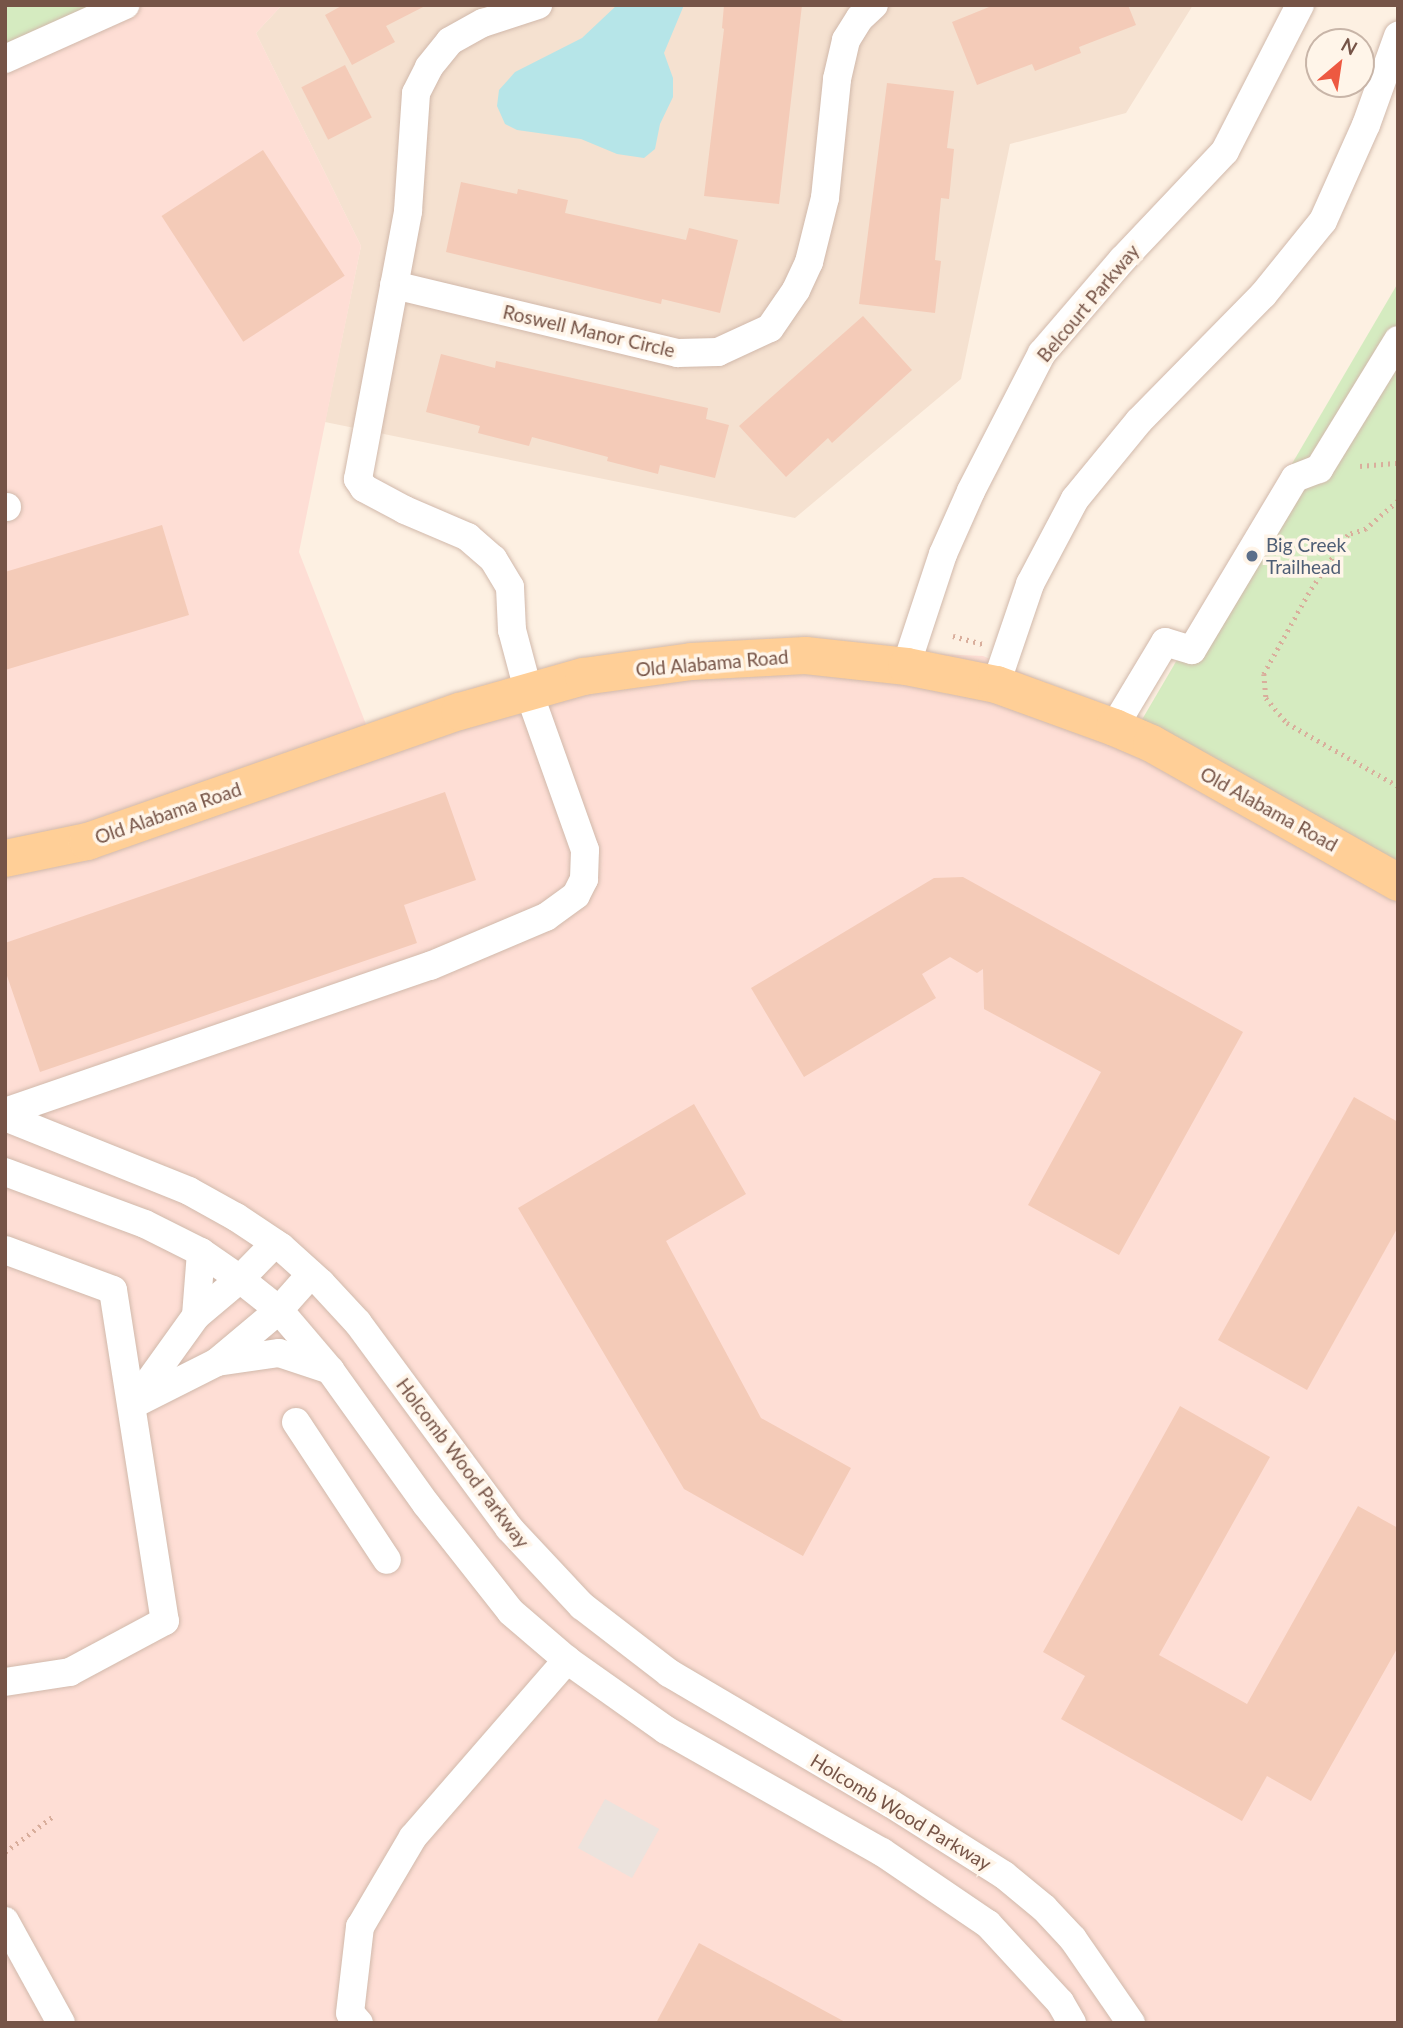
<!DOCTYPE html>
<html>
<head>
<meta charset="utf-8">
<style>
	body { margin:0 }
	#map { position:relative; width:1403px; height:2028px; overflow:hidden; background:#fdf0e2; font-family:Lato,sans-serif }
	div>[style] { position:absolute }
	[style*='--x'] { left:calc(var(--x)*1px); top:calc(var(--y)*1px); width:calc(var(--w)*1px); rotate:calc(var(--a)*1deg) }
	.residential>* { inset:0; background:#f5e1d0 }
	.commercial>* { inset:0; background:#feded5 }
	.industrial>* { inset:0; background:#ece3dd; transform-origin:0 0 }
	.green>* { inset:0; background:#d5ebc0 }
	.water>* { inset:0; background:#b6e5e8 }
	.building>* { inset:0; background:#f4cbb8; transform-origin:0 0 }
	.path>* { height:4.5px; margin-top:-2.25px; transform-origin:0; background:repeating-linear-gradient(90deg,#d9ae9c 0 2px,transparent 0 7px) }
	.roads { filter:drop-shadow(0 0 2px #d1b9ab) drop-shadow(0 0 2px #d1b9ab) }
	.minor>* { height:28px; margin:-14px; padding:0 14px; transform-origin:14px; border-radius:14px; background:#fff }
	.major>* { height:37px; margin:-18.5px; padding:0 18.5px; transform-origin:18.5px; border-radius:18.5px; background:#ffcf97 }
	.dots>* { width:19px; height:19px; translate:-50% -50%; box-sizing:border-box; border:4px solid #fff5e9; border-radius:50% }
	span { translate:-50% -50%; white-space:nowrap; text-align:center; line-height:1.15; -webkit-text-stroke:7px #fff5e9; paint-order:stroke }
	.street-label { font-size:19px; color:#765447 }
	.service-label { font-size:19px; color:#4e5e75 }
	.left { translate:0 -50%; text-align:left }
	.frame { position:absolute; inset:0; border:7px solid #765447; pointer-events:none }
	.north { position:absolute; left:1305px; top:28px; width:70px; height:70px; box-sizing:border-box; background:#fff5e9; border:2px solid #c8b5a8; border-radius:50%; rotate:29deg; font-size:19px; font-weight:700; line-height:28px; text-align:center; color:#765447 }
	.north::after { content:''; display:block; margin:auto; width:24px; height:32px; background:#ed5941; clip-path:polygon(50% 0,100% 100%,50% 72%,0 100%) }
</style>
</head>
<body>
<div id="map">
	<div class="residential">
		<i style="clip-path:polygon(282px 5px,1193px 5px,1126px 113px,1010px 144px,961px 379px,795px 518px,325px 422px,361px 246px,256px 33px)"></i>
	</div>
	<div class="commercial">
		<i style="clip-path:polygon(5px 5px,282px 5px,256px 33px,361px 246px,299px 552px,376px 750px,502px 702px,780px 647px,983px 656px,1151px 728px,1398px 864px,1398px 2023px,5px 2023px)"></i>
	</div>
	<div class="industrial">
		<i style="left:605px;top:1799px;width:62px;height:56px;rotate:29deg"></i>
	</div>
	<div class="green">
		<i style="clip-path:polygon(5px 5px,118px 5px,5px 48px)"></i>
		<i style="clip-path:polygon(1398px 283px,1398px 864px,1140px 723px)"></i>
	</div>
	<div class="water">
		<i style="clip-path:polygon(617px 5px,684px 5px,664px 53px,673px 78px,673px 97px,660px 124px,655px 149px,644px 158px,617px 154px,581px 139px,517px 130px,505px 124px,497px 106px,499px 90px,515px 72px,582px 38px)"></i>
	</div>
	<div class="building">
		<i style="clip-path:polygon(343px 5px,427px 5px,386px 26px,395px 42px,352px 65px,325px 15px)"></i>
		<i style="clip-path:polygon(724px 5px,802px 5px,779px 204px,704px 196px,724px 29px,722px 28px)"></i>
		<i style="clip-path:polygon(994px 5px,1128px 5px,1136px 25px,1079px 47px,1081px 53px,1035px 71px,1032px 64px,977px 85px,952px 22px)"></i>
		<i style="left:345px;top:65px;width:59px;height:49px;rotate:63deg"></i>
		<i style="clip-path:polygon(887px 83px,954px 91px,947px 148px,954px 149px,949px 199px,941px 198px,935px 260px,941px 261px,935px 313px,859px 304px)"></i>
		<i style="left:263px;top:150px;width:150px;height:121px;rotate:57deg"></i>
		<i style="clip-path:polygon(461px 182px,517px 194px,518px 189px,568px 200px,565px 213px,686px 240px,689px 228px,738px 240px,720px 313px,662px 299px,661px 304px,446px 252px)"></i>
		<i style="clip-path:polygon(863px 316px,912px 370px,832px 443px,828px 438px,786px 477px,739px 426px)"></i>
		<i style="clip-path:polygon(441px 354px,495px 368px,496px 361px,708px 408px,706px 419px,729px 425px,715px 478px,660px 465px,658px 474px,607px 461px,608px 457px,532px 437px,529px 446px,478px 433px,480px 426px,426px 412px)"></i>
		<i style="clip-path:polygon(162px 525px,189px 615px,5px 670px,5px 572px)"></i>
		<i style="clip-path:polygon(445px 792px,476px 880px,404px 905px,417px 943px,40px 1072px,5px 970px,5px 943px)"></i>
		<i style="clip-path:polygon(963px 877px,1243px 1032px,1119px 1255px,1028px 1205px,1101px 1072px,984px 1009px,983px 969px,977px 973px,950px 957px,922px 974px,936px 998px,804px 1077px,751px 988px,934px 878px)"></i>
		<i style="clip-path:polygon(1354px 1097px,1398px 1122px,1398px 1227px,1307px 1390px,1218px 1340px)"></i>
		<i style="clip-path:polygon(694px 1104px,746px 1194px,666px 1241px,761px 1418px,851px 1468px,803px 1556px,684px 1489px,518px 1208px)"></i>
		<i style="clip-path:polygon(1180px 1406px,1270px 1457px,1159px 1655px,1247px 1704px,1358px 1506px,1398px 1528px,1398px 1647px,1311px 1801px,1267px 1776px,1242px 1821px,1061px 1719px,1085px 1676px,1043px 1652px)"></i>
		<i style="clip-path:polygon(699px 1943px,847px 2023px,656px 2023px)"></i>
	</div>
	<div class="path">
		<i style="--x:1360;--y:466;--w:38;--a:-5"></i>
		<i style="--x:1398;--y:501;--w:43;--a:138.8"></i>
		<i style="--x:1366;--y:529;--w:19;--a:162"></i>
		<i style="--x:1348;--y:535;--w:70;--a:123.9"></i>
		<i style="--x:1309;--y:593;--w:93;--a:119.1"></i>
		<i style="--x:1264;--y:674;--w:24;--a:85"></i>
		<i style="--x:1266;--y:698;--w:33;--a:50"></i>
		<i style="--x:1287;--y:723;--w:128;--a:29.6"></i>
		<i style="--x:953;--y:636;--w:31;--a:15"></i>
		<i style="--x:5;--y:1852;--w:59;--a:-36.7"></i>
	</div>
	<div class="roads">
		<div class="minor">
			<i style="--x:5;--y:59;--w:132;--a:-24.2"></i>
			<i style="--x:394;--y:285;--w:292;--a:13.5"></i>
			<i style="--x:678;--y:353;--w:40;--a:-1.4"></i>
			<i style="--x:718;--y:352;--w:57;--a:-24.8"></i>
			<i style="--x:770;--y:328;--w:46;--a:-55.6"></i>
			<i style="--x:796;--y:290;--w:31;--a:-65"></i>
			<i style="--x:809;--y:262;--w:66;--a:-76"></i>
			<i style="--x:825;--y:198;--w:120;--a:-84.2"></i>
			<i style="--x:837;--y:79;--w:40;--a:-77"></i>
			<i style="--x:846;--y:40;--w:26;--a:-58"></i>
			<i style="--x:860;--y:18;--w:19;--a:-43"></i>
			<i style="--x:5;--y:507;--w:2;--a:0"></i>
			<i style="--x:906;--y:666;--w:118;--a:-71.7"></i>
			<i style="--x:943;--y:554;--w:69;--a:-66"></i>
			<i style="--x:971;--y:491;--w:155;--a:-62.8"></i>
			<i style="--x:1042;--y:353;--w:123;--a:-49.3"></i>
			<i style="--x:1122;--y:260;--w:150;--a:-46.6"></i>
			<i style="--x:1225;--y:151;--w:164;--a:-62.8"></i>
			<i style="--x:996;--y:684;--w:106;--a:-71.2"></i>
			<i style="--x:1030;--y:584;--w:96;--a:-62.1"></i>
			<i style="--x:1075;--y:499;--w:101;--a:-50.6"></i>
			<i style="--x:1139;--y:421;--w:177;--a:-45.5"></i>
			<i style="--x:1263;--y:295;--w:95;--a:-51"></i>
			<i style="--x:1323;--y:221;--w:105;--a:-65.9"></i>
			<i style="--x:1366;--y:125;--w:95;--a:-70.2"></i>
			<i style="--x:1114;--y:727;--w:99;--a:-59"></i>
			<i style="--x:1165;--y:642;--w:28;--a:17"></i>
			<i style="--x:1192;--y:650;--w:200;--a:-59.1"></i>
			<i style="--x:1295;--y:478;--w:26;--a:-21"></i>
			<i style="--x:1319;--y:469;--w:151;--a:-58.5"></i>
			<i style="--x:5;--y:1112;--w:449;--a:-19"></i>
			<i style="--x:430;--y:966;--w:126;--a:-22.9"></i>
			<i style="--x:546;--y:917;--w:37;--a:-36"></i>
			<i style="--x:576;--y:895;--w:18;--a:-63"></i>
			<i style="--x:584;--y:879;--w:29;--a:-88"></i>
			<i style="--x:585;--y:850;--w:170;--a:-109.6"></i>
			<i style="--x:528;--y:690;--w:62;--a:-104.9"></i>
			<i style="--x:512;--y:630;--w:43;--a:-92.7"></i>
			<i style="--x:510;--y:587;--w:33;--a:-121"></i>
			<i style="--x:493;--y:559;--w:33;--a:-139"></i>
			<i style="--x:468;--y:537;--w:69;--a:-156.8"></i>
			<i style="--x:405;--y:510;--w:47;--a:-151.8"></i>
			<i style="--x:364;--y:488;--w:11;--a:-124"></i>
			<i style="--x:358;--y:479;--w:273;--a:-79.4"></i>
			<i style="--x:408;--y:211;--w:118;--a:-86.1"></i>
			<i style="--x:416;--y:93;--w:29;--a:-63"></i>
			<i style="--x:429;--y:67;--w:33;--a:-51"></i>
			<i style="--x:450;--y:41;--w:38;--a:-29"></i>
			<i style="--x:483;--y:23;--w:58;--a:-18.1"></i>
			<i style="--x:5;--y:1117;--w:198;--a:21.9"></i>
			<i style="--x:189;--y:1191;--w:54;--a:29"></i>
			<i style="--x:236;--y:1217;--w:54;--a:33.7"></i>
			<i style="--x:281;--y:1247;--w:54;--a:42"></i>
			<i style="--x:321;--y:1283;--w:54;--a:47.2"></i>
			<i style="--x:358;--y:1323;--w:255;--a:53.6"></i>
			<i style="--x:509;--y:1528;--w:107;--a:46.9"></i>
			<i style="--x:582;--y:1606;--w:110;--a:37.6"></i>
			<i style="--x:669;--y:1673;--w:256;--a:30.5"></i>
			<i style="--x:890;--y:1803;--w:135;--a:32.3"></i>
			<i style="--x:1004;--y:1875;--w:52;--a:39.5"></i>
			<i style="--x:1044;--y:1908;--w:42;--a:46.9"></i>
			<i style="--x:1073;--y:1939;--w:102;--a:55.4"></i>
			<i style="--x:5;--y:1172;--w:149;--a:20.4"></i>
			<i style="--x:145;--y:1224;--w:63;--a:26.6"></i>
			<i style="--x:201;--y:1252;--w:47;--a:34.7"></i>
			<i style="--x:240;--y:1279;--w:50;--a:38.5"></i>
			<i style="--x:279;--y:1310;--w:79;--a:49.6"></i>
			<i style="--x:330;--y:1370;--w:165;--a:54.4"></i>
			<i style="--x:426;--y:1504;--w:137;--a:51.8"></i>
			<i style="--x:511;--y:1612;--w:74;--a:40.6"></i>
			<i style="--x:567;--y:1660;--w:121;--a:35.3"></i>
			<i style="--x:666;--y:1730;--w:248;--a:29.5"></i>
			<i style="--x:882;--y:1852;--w:128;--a:34.2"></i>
			<i style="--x:988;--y:1924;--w:106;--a:47.3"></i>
			<i style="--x:1060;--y:2002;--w:24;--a:60"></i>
			<i style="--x:5;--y:1250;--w:115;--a:20.3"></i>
			<i style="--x:113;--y:1290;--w:335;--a:81.1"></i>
			<i style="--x:165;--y:1621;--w:108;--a:151.8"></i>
			<i style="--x:70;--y:1672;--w:66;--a:171.3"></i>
			<i style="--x:201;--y:1252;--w:64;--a:94.5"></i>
			<i style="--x:196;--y:1316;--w:110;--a:125.7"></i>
			<i style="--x:132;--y:1405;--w:95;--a:-26.8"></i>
			<i style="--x:217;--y:1362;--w:63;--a:-8.3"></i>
			<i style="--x:279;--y:1353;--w:54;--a:18.4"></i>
			<i style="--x:196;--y:1316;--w:57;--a:-40.1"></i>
			<i style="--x:240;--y:1279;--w:50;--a:-45.8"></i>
			<i style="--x:217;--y:1362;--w:81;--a:-40"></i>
			<i style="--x:279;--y:1310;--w:48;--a:-48.4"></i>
			<i style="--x:296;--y:1422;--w:165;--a:56.6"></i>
			<i style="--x:5;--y:1921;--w:116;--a:61.2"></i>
			<i style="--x:359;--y:2023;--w:13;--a:-132"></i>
			<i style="--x:350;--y:2013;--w:87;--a:-83.4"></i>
			<i style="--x:360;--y:1927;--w:104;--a:-59.5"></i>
			<i style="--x:413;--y:1837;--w:235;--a:-49"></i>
		</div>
		<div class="major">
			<i style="--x:5;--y:858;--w:84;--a:-11.7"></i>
			<i style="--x:87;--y:841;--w:394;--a:-19.3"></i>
			<i style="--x:459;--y:711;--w:129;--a:-15.8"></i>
			<i style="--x:583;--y:676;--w:109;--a:-7.9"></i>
			<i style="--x:691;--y:661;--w:114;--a:-3"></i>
			<i style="--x:805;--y:655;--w:102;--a:6.2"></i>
			<i style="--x:906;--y:666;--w:92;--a:11.3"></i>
			<i style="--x:996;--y:684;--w:126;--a:20"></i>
			<i style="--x:1114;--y:727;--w:40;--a:23.4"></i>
			<i style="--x:1151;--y:743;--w:283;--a:29.4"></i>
		</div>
	</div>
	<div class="dots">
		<i style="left:1252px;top:556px;background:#5c6f8a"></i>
	</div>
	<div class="street-label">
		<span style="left:1088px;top:303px;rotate:-50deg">Belcourt Parkway</span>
		<span style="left:589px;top:331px;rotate:13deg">Roswell Manor Circle</span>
		<span style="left:712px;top:663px;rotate:-5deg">Old Alabama Road</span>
		<span style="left:1269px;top:809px;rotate:29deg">Old Alabama Road</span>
		<span style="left:168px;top:813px;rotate:-19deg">Old Alabama Road</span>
		<span style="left:463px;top:1463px;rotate:53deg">Holcomb Wood Parkway</span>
		<span style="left:901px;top:1812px;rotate:31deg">Holcomb Wood Parkway</span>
	</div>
	<div class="service-label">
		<span class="left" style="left:1266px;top:556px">Big Creek<br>Trailhead</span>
	</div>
	<div class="frame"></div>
	<div class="north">N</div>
</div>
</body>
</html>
